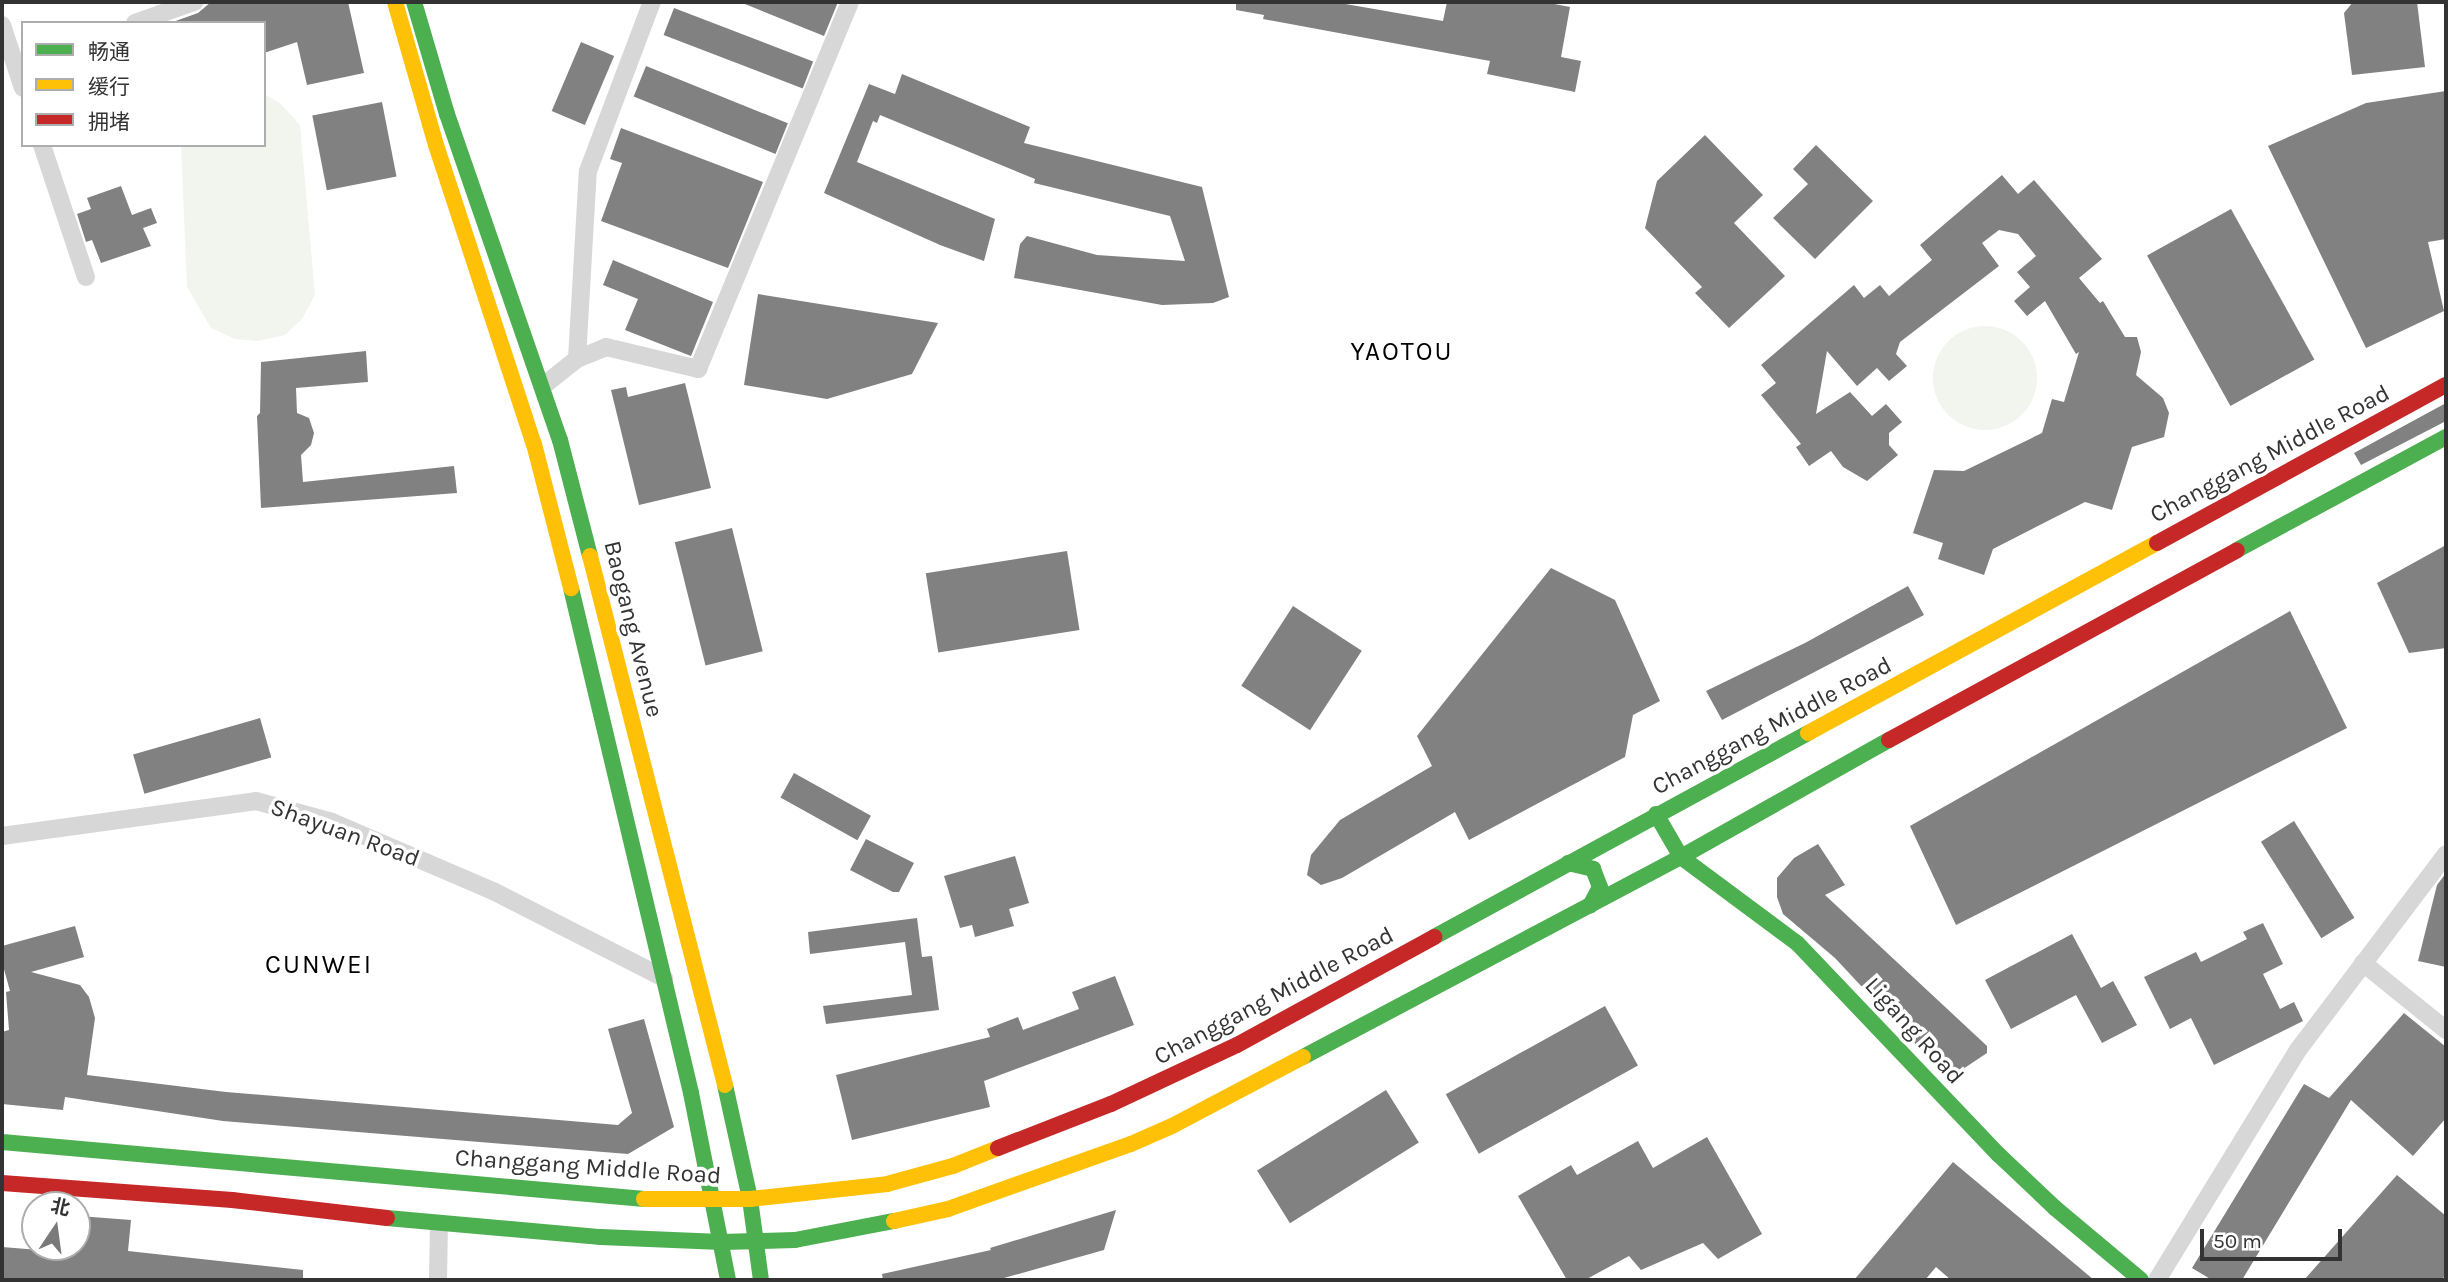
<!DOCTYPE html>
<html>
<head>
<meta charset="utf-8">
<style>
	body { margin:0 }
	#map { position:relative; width:2448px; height:1282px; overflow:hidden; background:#fff; font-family:Karla,"Noto Sans SC",sans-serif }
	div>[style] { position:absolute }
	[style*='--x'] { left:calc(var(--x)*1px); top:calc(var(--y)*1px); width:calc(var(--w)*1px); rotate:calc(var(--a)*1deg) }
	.green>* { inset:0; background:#f1f5ed }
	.round { border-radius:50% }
	.building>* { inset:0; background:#818181; transform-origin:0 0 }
	.street>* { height:18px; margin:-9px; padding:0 9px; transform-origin:9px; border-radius:9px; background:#d7d7d7 }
	.fast>* { height:16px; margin:-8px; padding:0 8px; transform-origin:8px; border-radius:8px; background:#4caf50 }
	.slow>* { height:16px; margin:-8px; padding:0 8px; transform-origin:8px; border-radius:8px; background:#ffc107 }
	.jam>* { height:16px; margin:-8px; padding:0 8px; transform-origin:8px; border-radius:8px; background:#c62828 }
	span { translate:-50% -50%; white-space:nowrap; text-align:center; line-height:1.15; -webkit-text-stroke:7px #fff; paint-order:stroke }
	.street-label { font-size:24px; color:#333 }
	.neighbourhood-label { font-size:26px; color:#000; letter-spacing:2px }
	.frame { position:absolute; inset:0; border:4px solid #333; pointer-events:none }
	.legend { position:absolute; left:21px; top:21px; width:245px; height:126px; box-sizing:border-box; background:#fff; border:2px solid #adadad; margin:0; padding:9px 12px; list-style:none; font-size:21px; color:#333 }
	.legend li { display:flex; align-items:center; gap:14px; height:35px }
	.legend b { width:35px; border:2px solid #adadad }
	.north { position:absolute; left:21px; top:1191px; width:70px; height:70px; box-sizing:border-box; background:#fff; border:2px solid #adadad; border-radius:50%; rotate:13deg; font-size:19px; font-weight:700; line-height:28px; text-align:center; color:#333 }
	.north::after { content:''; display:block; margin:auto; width:24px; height:32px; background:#7a7a7a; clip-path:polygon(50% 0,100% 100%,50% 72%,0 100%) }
	.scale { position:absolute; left:2200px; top:1229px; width:142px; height:32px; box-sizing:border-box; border:4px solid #333; border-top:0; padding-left:9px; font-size:21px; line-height:24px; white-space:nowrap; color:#333; -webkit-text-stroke:5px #fff; paint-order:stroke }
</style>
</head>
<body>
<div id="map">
	<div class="green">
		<i style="clip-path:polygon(264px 94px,280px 103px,300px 125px,315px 295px,302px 319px,285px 335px,258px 341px,235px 339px,211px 328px,187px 287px,181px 145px,264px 145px)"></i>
		<i class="round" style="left:1933px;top:326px;width:104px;height:104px"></i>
	</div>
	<div class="building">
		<i style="clip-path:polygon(211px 2px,348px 2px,364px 73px,307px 85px,297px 42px,264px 53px,264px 23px,170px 23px,198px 13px)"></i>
		<i style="clip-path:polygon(740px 2px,838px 2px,824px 36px)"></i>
		<i style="clip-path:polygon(1236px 2px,1334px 2px,1443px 21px,1447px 2px,1544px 2px,1570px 7px,1561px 57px,1581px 61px,1575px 92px,1487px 74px,1490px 61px,1263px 19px,1264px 15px,1236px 10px)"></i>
		<i style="clip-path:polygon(2353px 2px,2417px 2px,2425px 67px,2352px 75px,2344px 13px)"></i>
		<i style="left:674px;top:8px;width:149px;height:29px;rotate:21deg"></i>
		<i style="left:581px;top:42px;width:36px;height:75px;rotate:23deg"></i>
		<i style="left:646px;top:66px;width:153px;height:33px;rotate:22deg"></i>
		<i style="clip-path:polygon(902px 74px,1030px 127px,1024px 143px,1202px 187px,1229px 297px,1213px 303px,1162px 305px,1014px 278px,1020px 244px,1027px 236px,1097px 255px,1185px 261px,1170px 216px,1034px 183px,1035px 179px,880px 115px,877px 123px,873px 121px,857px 162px,995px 219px,984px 261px,940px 245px,824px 193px,869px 84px,895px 94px)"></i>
		<i style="clip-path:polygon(2446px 91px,2446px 239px,2428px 242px,2444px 311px,2366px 348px,2268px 146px,2366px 103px)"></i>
		<i style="left:382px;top:102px;width:76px;height:71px;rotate:79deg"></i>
		<i style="clip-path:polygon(621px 128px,763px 182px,728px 268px,601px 221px,622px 163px,610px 159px)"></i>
		<i style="clip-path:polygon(1705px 135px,1763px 195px,1734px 223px,1785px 276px,1729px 328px,1695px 293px,1702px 287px,1645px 228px,1657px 181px)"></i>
		<i style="clip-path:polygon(1816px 145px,1873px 201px,1815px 259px,1773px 218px,1808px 184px,1793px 169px)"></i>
		<i style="clip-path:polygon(2002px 175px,2018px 194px,2034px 180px,2102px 259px,2079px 278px,2100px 303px,2103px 301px,2125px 337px,2137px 337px,2141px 352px,2136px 375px,2163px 398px,2169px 413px,2164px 437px,2132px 447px,2112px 510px,2085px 502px,1993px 549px,1984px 575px,1938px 559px,1943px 543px,1913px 533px,1934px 470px,1964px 471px,2042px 433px,2052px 399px,2064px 402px,2079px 352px,2076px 354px,2045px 301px,2027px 316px,2014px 301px,2030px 287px,2017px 272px,2036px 256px,2018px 234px,1999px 230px,1982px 243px,1999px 266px,1900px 342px,1896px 354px,1907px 366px,1889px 381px,1877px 368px,1857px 386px,1827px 351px,1816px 414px,1850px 392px,1872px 416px,1886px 404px,1902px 422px,1889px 433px,1889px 445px,1898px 455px,1867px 481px,1843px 467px,1831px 451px,1809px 466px,1796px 447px,1801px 444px,1761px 395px,1776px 383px,1761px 365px,1854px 285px,1864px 298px,1880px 285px,1889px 296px,1932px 260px,1920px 245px)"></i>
		<i style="clip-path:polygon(121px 186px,132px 215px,151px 208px,157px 223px,143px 228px,151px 246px,101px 263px,92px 240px,86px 242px,77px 214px,91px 209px,87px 198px)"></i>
		<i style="left:2231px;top:209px;width:172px;height:96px;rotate:61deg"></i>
		<i style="clip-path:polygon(613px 260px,713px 302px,691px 356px,625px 330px,638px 299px,603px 285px)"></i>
		<i style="clip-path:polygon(758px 294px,938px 323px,912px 374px,827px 399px,744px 385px)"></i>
		<i style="clip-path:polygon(366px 351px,368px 382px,296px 388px,297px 413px,309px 418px,314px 433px,311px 445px,301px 455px,303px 482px,454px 466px,457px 493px,261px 508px,257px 416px,260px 413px,261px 362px)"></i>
		<i style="clip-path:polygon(685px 383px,711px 488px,639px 505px,611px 390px,626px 387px,628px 397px)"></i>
		<i style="clip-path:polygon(2446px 403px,2446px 421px,2361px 465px,2354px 453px)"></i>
		<i style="left:732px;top:528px;width:127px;height:59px;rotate:76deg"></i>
		<i style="clip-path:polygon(2446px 545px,2446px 648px,2409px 653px,2377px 583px)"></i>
		<i style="left:1067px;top:551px;width:80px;height:143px;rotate:81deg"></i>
		<i style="clip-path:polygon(1551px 568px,1615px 600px,1660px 701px,1633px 715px,1625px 757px,1469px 840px,1455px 812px,1342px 878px,1321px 885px,1307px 875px,1311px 855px,1340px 820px,1432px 766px,1417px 736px)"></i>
		<i style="clip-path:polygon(1908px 586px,1924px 615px,1722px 720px,1706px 691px,1805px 643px)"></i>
		<i style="left:1293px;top:606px;width:82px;height:95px;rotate:33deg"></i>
		<i style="clip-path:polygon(2290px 611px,2347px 728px,1956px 925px,1910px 826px)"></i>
		<i style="left:260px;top:718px;width:41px;height:132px;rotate:74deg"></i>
		<i style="left:794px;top:773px;width:88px;height:28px;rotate:29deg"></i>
		<i style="left:2294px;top:821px;width:114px;height:39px;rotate:58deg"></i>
		<i style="clip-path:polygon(866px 839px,914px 863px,899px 892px,893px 892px,850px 870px)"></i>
		<i style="clip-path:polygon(1818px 844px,1845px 885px,1825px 895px,1987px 1046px,1987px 1053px,1948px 1079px,1835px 958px,1783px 914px,1777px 897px,1777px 878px,1794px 858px)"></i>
		<i style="clip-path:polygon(1015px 856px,1029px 903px,1009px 909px,1014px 926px,975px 937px,972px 925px,960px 928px,944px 876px)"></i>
		<i style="clip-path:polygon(2446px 873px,2446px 967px,2418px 961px,2437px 885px)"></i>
		<i style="clip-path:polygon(917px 918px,922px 957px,932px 956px,939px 1010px,826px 1024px,823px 1006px,912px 995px,905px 942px,810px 954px,808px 932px)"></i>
		<i style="clip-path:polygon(2263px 923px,2283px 964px,2263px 974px,2280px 1009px,2294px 1002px,2303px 1021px,2214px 1065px,2191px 1018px,2170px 1029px,2144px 977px,2196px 952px,2201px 962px,2247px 939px,2243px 932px)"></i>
		<i style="clip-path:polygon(75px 926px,84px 957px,31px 972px,80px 985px,89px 997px,95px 1018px,87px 1075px,226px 1092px,618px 1125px,632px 1113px,608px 1029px,644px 1019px,674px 1127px,628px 1154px,223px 1121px,65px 1097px,63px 1110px,2px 1104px,2px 1032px,9px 1030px,6px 992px,10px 991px,2px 962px,2px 946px)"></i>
		<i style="clip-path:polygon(2072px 934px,2101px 988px,2113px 981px,2137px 1025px,2102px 1043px,2076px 995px,2011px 1029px,1985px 980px)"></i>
		<i style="clip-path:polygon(1115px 976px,1134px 1025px,984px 1081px,990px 1107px,852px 1140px,836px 1075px,990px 1037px,987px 1029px,1018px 1017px,1023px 1030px,1079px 1009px,1072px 992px)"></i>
		<i style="left:1605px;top:1006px;width:68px;height:182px;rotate:61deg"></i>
		<i style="clip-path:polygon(2404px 1013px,2446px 1047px,2446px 1118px,2413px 1156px,2351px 1100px,2242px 1280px,2212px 1280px,2192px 1268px,2304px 1084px,2329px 1098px)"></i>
		<i style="left:1386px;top:1090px;width:62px;height:152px;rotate:58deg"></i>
		<i style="clip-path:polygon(1707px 1137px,1762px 1234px,1718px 1259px,1703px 1243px,1641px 1270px,1629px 1256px,1585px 1280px,1567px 1280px,1518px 1196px,1571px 1165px,1577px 1175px,1638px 1141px,1653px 1168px)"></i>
		<i style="clip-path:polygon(1953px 1162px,2094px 1280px,1951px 1280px,1936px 1267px,1925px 1280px,1854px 1280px)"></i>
		<i style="clip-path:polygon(2397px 1175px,2446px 1216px,2446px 1275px,2441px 1280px,2304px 1280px)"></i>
		<i style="clip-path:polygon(1116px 1210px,1104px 1250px,997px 1280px,883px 1280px,882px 1274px,991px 1250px,990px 1248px)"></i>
		<i style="clip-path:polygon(79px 1216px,131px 1220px,128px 1251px,303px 1270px,303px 1280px,2px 1280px,2px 1247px,76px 1253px)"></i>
	</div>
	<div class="street">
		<i style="--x:135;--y:23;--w:63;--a:-19.6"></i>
		<i style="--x:2;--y:25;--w:66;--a:71.6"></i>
		<i style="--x:42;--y:145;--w:139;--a:71.6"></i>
		<i style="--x:577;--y:359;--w:31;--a:-22"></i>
		<i style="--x:606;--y:347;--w:95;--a:13.4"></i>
		<i style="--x:698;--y:369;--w:397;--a:-67.5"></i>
		<i style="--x:543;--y:386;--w:43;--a:-38.5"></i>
		<i style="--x:577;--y:359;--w:188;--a:-86.7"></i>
		<i style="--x:588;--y:171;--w:181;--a:-69.3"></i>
		<i style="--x:2;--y:836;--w:256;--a:-7.8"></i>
		<i style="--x:256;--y:801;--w:79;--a:15.4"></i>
		<i style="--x:332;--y:822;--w:177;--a:23.2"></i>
		<i style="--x:495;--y:892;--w:190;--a:27"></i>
		<i style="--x:2363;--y:963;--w:107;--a:38.9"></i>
		<i style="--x:438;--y:1280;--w:56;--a:-89"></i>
		<i style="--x:2157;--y:1280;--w:270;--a:-58.5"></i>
		<i style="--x:2298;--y:1050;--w:246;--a:-52.9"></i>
	</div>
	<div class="fast">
		<i style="--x:414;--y:2;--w:117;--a:73.6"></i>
		<i style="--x:447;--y:114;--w:345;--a:70.9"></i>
		<i style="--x:560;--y:440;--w:120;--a:75.5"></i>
		<i style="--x:2237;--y:550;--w:238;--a:-28.4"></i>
		<i style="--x:571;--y:588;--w:519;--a:76.63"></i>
		<i style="--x:691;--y:1093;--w:191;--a:78.8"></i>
		<i style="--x:1656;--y:814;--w:50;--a:59.8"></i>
		<i style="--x:1681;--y:857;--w:144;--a:36.6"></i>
		<i style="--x:1797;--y:943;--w:293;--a:46.4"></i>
		<i style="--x:1999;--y:1155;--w:77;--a:43.4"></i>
		<i style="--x:2055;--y:1208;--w:112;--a:39.9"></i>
		<i style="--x:1568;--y:863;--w:26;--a:13"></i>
		<i style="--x:1593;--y:869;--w:19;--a:69"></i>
		<i style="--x:1600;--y:887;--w:21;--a:118"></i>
		<i style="--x:1434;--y:937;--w:426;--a:-28.6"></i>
		<i style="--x:1303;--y:1057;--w:428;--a:-27.9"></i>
		<i style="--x:1681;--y:857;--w:239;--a:-29.4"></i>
		<i style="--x:725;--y:1085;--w:117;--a:77.6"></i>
		<i style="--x:750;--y:1199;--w:82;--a:82.3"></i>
		<i style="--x:2;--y:1142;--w:645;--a:5.07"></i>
		<i style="--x:387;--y:1218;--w:215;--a:5.1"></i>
		<i style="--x:601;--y:1237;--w:120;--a:2.4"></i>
		<i style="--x:721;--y:1242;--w:74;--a:-1.5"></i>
		<i style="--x:795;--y:1240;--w:101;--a:-10.9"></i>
	</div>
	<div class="slow">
		<i style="--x:395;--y:2;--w:149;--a:74"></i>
		<i style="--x:436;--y:145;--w:315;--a:71.9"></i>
		<i style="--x:534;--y:444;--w:149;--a:75.6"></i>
		<i style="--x:590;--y:556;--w:546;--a:75.68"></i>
		<i style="--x:1808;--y:733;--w:397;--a:-28.6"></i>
		<i style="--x:644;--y:1199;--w:106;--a:0"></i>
		<i style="--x:750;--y:1199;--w:138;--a:-6.2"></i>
		<i style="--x:887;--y:1184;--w:68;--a:-15.3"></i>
		<i style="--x:953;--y:1166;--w:48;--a:-21.8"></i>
		<i style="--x:894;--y:1221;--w:55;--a:-12.5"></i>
		<i style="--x:948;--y:1209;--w:194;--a:-19.6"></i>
		<i style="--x:1131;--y:1144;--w:45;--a:-23.7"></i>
		<i style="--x:1172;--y:1126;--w:148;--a:-27.8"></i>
	</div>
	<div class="jam">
		<i style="--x:2157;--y:543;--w:329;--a:-28.7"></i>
		<i style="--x:1889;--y:740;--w:396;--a:-28.6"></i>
		<i style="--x:998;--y:1148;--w:121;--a:-21.3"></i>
		<i style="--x:1111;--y:1104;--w:139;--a:-25.1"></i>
		<i style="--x:1237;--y:1045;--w:225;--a:-28.7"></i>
		<i style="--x:2;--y:1183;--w:231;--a:4.2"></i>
		<i style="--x:232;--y:1200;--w:156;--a:6.6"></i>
	</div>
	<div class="street-label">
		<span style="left:2270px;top:454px;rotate:-28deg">Changgang Middle Road</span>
		<span style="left:633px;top:629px;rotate:76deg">Baogang Avenue</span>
		<span style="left:1772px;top:726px;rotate:-28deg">Changgang Middle Road</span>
		<span style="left:345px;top:833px;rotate:20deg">Shayuan Road</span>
		<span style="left:1274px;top:996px;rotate:-28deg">Changgang Middle Road</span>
		<span style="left:1914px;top:1031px;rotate:48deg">Ligang Road</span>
		<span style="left:588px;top:1167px;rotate:4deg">Changgang Middle Road</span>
	</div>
	<div class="neighbourhood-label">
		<span style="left:1402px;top:352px">YAOTOU</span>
		<span style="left:319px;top:965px">CUNWEI</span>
	</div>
	<div class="frame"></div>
	<ul class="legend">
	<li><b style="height:9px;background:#4caf50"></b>畅通</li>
	<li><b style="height:9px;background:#ffc107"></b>缓行</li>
	<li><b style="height:9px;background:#c62828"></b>拥堵</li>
	</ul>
	<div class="north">北</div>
	<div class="scale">50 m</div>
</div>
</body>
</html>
